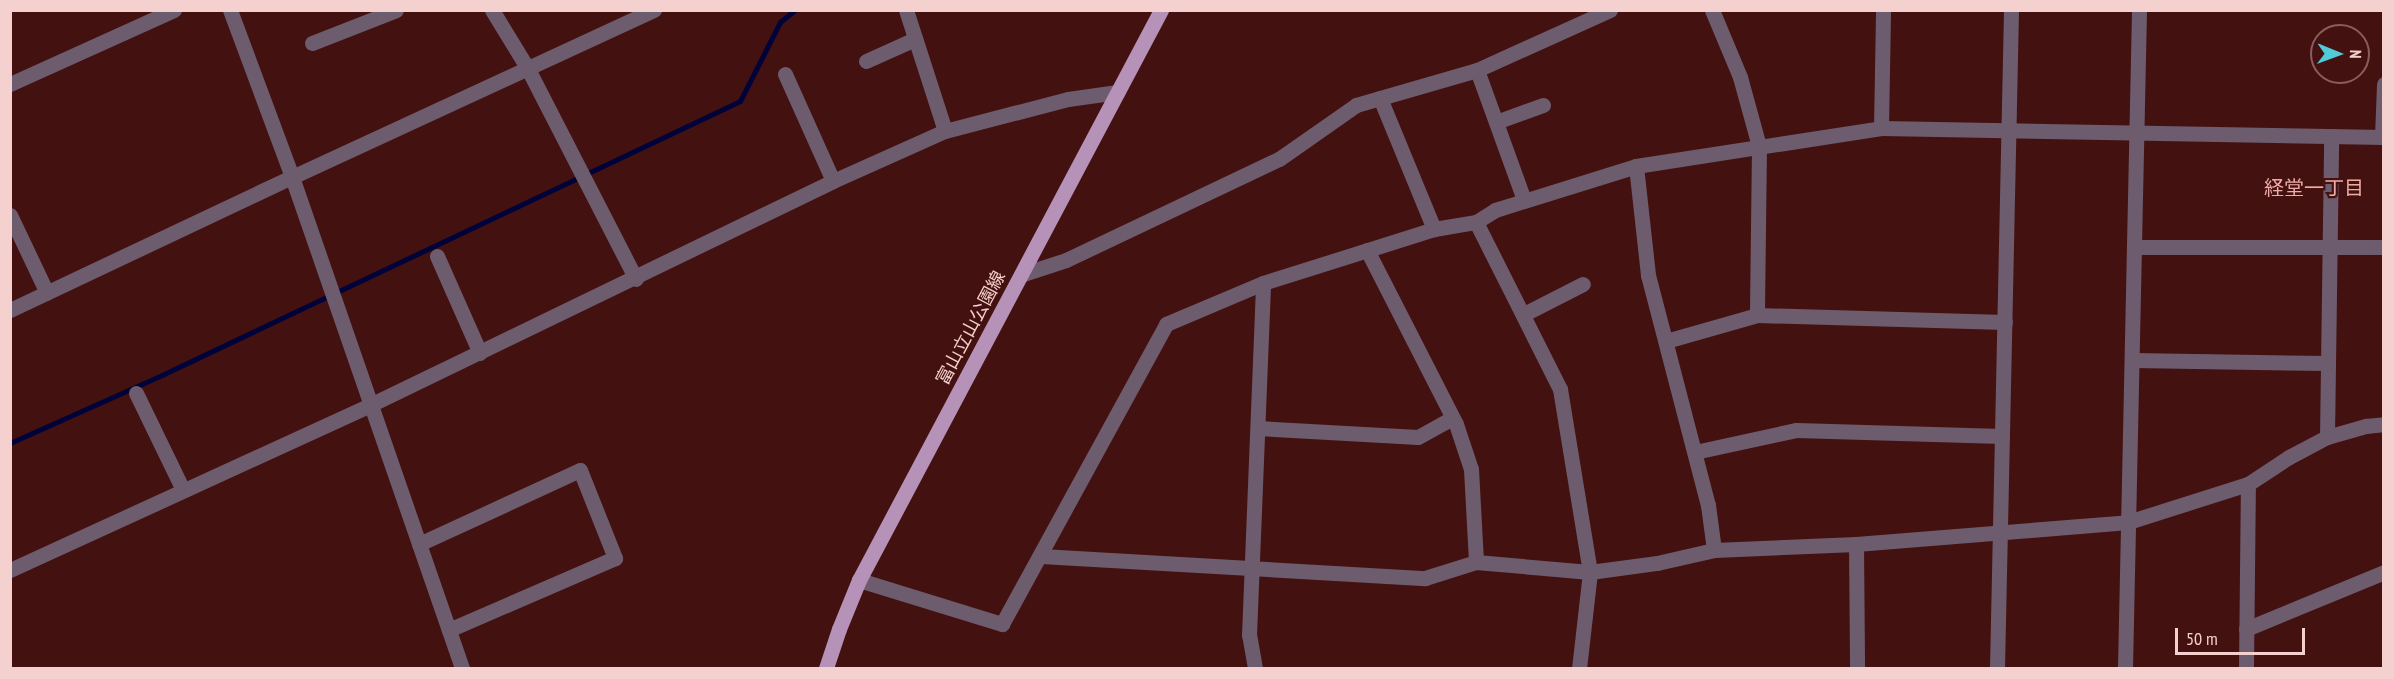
<!DOCTYPE html>
<html>
<head>
<meta charset="utf-8">
<style>
	body { margin:0 }
	#map { position:relative; width:2394px; height:679px; overflow:hidden; background:#411; font-family:"PT Sans Narrow","Noto Sans JP",sans-serif }
	div>[style] { position:absolute }
	.stream>* { height:5px; margin:-2.5px; padding:0 2.5px; transform-origin:2.5px; border-radius:2.5px; background:#00033a }
	.minor>* { height:15px; margin:-7.5px; padding:0 7.5px; transform-origin:7.5px; border-radius:7.5px; background:#6d5c6e }
	.tertiary>* { height:15px; margin:-7.5px; padding:0 7.5px; transform-origin:7.5px; border-radius:7.5px; background:#6d5c6e }
	.primary>* { height:15px; margin:-7.5px; padding:0 7.5px; transform-origin:7.5px; border-radius:7.5px; background:#b692b8 }
	span { translate:-50% -50%; white-space:nowrap; text-align:center; line-height:1.15; -webkit-text-stroke:4.5px #411; paint-order:stroke }
	.street-label { font-size:18px; color:#f4d1ce }
	.neighbourhood-label { font-size:20px; color:#eeaca6 }
	.frame { position:absolute; inset:0; border:12px solid #f4d1ce; pointer-events:none }
	.north { position:absolute; left:2310px; top:24px; width:60px; height:60px; box-sizing:border-box; background:#411; border:2px solid #8a5e5d; border-radius:50%; rotate:91deg; font-size:16px; font-weight:700; line-height:24px; text-align:center; color:#f4d1ce }
	.north::after { content:''; display:block; margin:auto; width:21px; height:27px; background:#52cbd8; clip-path:polygon(50% 0,100% 100%,50% 72%,0 100%) }
	.scale { position:absolute; left:2175px; top:628px; width:130px; height:27px; box-sizing:border-box; border:3px solid #f4d1ce; border-top:0; padding-left:8px; font-size:18px; line-height:21px; white-space:nowrap; color:#f4d1ce; -webkit-text-stroke:4px #411; paint-order:stroke }
</style>
</head>
<body>
<div id="map">
	<div class="stream">
		<i style="left:10px;top:443px;width:169px;rotate:-24.1deg"></i>
		<i style="left:164px;top:374px;width:637px;rotate:-25.36deg"></i>
		<i style="left:740px;top:101px;width:89px;rotate:-63.1deg"></i>
		<i style="left:780px;top:22px;width:19px;rotate:-39deg"></i>
	</div>
	<div class="minor">
		<i style="left:492px;top:10px;width:69px;rotate:58.6deg"></i>
		<i style="left:528px;top:69px;width:236px;rotate:62.8deg"></i>
		<i style="left:906px;top:10px;width:127px;rotate:72.1deg"></i>
		<i style="left:1712px;top:10px;width:73px;rotate:67.3deg"></i>
		<i style="left:1740px;top:77px;width:72px;rotate:74.6deg"></i>
		<i style="left:1759px;top:146px;width:169px;rotate:90.7deg"></i>
		<i style="left:312px;top:43px;width:90px;rotate:-21.4deg"></i>
		<i style="left:866px;top:61px;width:54px;rotate:-24.2deg"></i>
		<i style="left:1477px;top:70px;width:138px;rotate:70.1deg"></i>
		<i style="left:785px;top:74px;width:117px;rotate:65.8deg"></i>
		<i style="left:10px;top:84px;width:180px;rotate:-24.3deg"></i>
		<i style="left:1380px;top:98px;width:142px;rotate:67.6deg"></i>
		<i style="left:1496px;top:122px;width:50px;rotate:-19.9deg"></i>
		<i style="left:1881px;top:128px;width:118px;rotate:-89deg"></i>
		<i style="left:2382px;top:137px;width:53px;rotate:-87.8deg"></i>
		<i style="left:1636px;top:166px;width:110px;rotate:83.7deg"></i>
		<i style="left:1648px;top:275px;width:238px;rotate:75.4deg"></i>
		<i style="left:1708px;top:505px;width:45px;rotate:82.4deg"></i>
		<i style="left:10px;top:215px;width:86px;rotate:64.6deg"></i>
		<i style="left:1476px;top:222px;width:187px;rotate:63.3deg"></i>
		<i style="left:1560px;top:389px;width:185px;rotate:80.7deg"></i>
		<i style="left:1590px;top:572px;width:97px;rotate:96.5deg"></i>
		<i style="left:2134px;top:247px;width:250px"></i>
		<i style="left:1367px;top:250px;width:195px;rotate:62.9deg"></i>
		<i style="left:1456px;top:424px;width:47px;rotate:71.6deg"></i>
		<i style="left:1471px;top:469px;width:93px;rotate:86.9deg"></i>
		<i style="left:437px;top:256px;width:106px;rotate:66.1deg"></i>
		<i style="left:1023px;top:274px;width:45px;rotate:-18deg"></i>
		<i style="left:1066px;top:260px;width:236px;rotate:-25.4deg"></i>
		<i style="left:1279px;top:159px;width:94px;rotate:-35deg"></i>
		<i style="left:1356px;top:105px;width:126px;rotate:-16.1deg"></i>
		<i style="left:1477px;top:70px;width:146px;rotate:-24.3deg"></i>
		<i style="left:10px;top:310px;width:312px;rotate:-25.3deg"></i>
		<i style="left:292px;top:177px;width:399px;rotate:-24.8deg"></i>
		<i style="left:1524px;top:314px;width:66px;rotate:-27deg"></i>
		<i style="left:1666px;top:341px;width:95px;rotate:-15.9deg"></i>
		<i style="left:1757px;top:315px;width:248px;rotate:1.6deg"></i>
		<i style="left:2132px;top:360px;width:196px;rotate:0.9deg"></i>
		<i style="left:136px;top:393px;width:108px;rotate:64.1deg"></i>
		<i style="left:1258px;top:428px;width:160px;rotate:3.2deg"></i>
		<i style="left:1418px;top:437px;width:39px;rotate:-29deg"></i>
		<i style="left:2327px;top:437px;width:301px;rotate:-89.2deg"></i>
		<i style="left:1695px;top:452px;width:103px;rotate:-12.3deg"></i>
		<i style="left:1796px;top:430px;width:206px;rotate:1.7deg"></i>
		<i style="left:419px;top:544px;width:177px;rotate:-24.7deg"></i>
		<i style="left:580px;top:470px;width:95px;rotate:68.3deg"></i>
		<i style="left:615px;top:558px;width:181px;rotate:156.6deg"></i>
		<i style="left:1856px;top:544px;width:124px;rotate:89.5deg"></i>
		<i style="left:1041px;top:556px;width:385px;rotate:3.3deg"></i>
		<i style="left:1425px;top:578px;width:53px;rotate:-17.4deg"></i>
		<i style="left:1476px;top:562px;width:114px;rotate:5deg"></i>
		<i style="left:1590px;top:572px;width:68px;rotate:-7.7deg"></i>
		<i style="left:1657px;top:563px;width:58px;rotate:-12.8deg"></i>
		<i style="left:1714px;top:550px;width:142px;rotate:-2.4deg"></i>
		<i style="left:1856px;top:544px;width:273px;rotate:-4.6deg"></i>
		<i style="left:2128px;top:522px;width:126px;rotate:-17.6deg"></i>
		<i style="left:2248px;top:484px;width:49px;rotate:-33.4deg"></i>
		<i style="left:2289px;top:457px;width:43px;rotate:-27.8deg"></i>
		<i style="left:2327px;top:437px;width:41px;rotate:-15.8deg"></i>
		<i style="left:2366px;top:426px;width:18px;rotate:-6deg"></i>
		<i style="left:10px;top:570px;width:396px;rotate:-24.6deg"></i>
		<i style="left:370px;top:405px;width:514px;rotate:-25.82deg"></i>
		<i style="left:833px;top:181px;width:123px;rotate:-24.1deg"></i>
		<i style="left:945px;top:131px;width:127px;rotate:-14.6deg"></i>
		<i style="left:1068px;top:99px;width:50px;rotate:-8deg"></i>
		<i style="left:859px;top:580px;width:150px;rotate:17.1deg"></i>
		<i style="left:1002px;top:624px;width:342px;rotate:-61.3deg"></i>
		<i style="left:1166px;top:324px;width:105px;rotate:-22.9deg"></i>
		<i style="left:1263px;top:283px;width:179px;rotate:-17.5deg"></i>
		<i style="left:1434px;top:229px;width:43px;rotate:-9.5deg"></i>
		<i style="left:1476px;top:222px;width:22px;rotate:-32deg"></i>
		<i style="left:1495px;top:210px;width:148px;rotate:-17.3deg"></i>
		<i style="left:1636px;top:166px;width:248px;rotate:-8.8deg"></i>
		<i style="left:1881px;top:128px;width:503px;rotate:1.03deg"></i>
		<i style="left:2246px;top:629px;width:149px;rotate:-22.4deg"></i>
		<i style="left:1255px;top:668px;width:34px;rotate:-100deg"></i>
		<i style="left:1249px;top:635px;width:352px;rotate:-87.7deg"></i>
		<i style="left:1997px;top:668px;width:658px;rotate:-88.78deg"></i>
		<i style="left:2125px;top:668px;width:658px;rotate:-88.78deg"></i>
		<i style="left:2246px;top:668px;width:184px;rotate:-89.4deg"></i>
	</div>
	<div class="tertiary">
		<i style="left:230px;top:10px;width:178px;rotate:69.6deg"></i>
		<i style="left:292px;top:177px;width:520px;rotate:70.9deg"></i>
	</div>
	<div class="primary">
		<i style="left:826px;top:668px;width:41px;rotate:-71.6deg"></i>
		<i style="left:839px;top:629px;width:53px;rotate:-67.8deg"></i>
		<i style="left:859px;top:580px;width:645px;rotate:-62.08deg"></i>
	</div>
	<div class="street-label">
		<span style="left:971px;top:328px;rotate:-62deg">富山立山公園線</span>
	</div>
	<div class="neighbourhood-label">
		<span style="left:2314px;top:188px">経堂一丁目</span>
	</div>
	<div class="frame"></div>
	<div class="north">N</div>
	<div class="scale">50 m</div>
</div>
</body>
</html>
